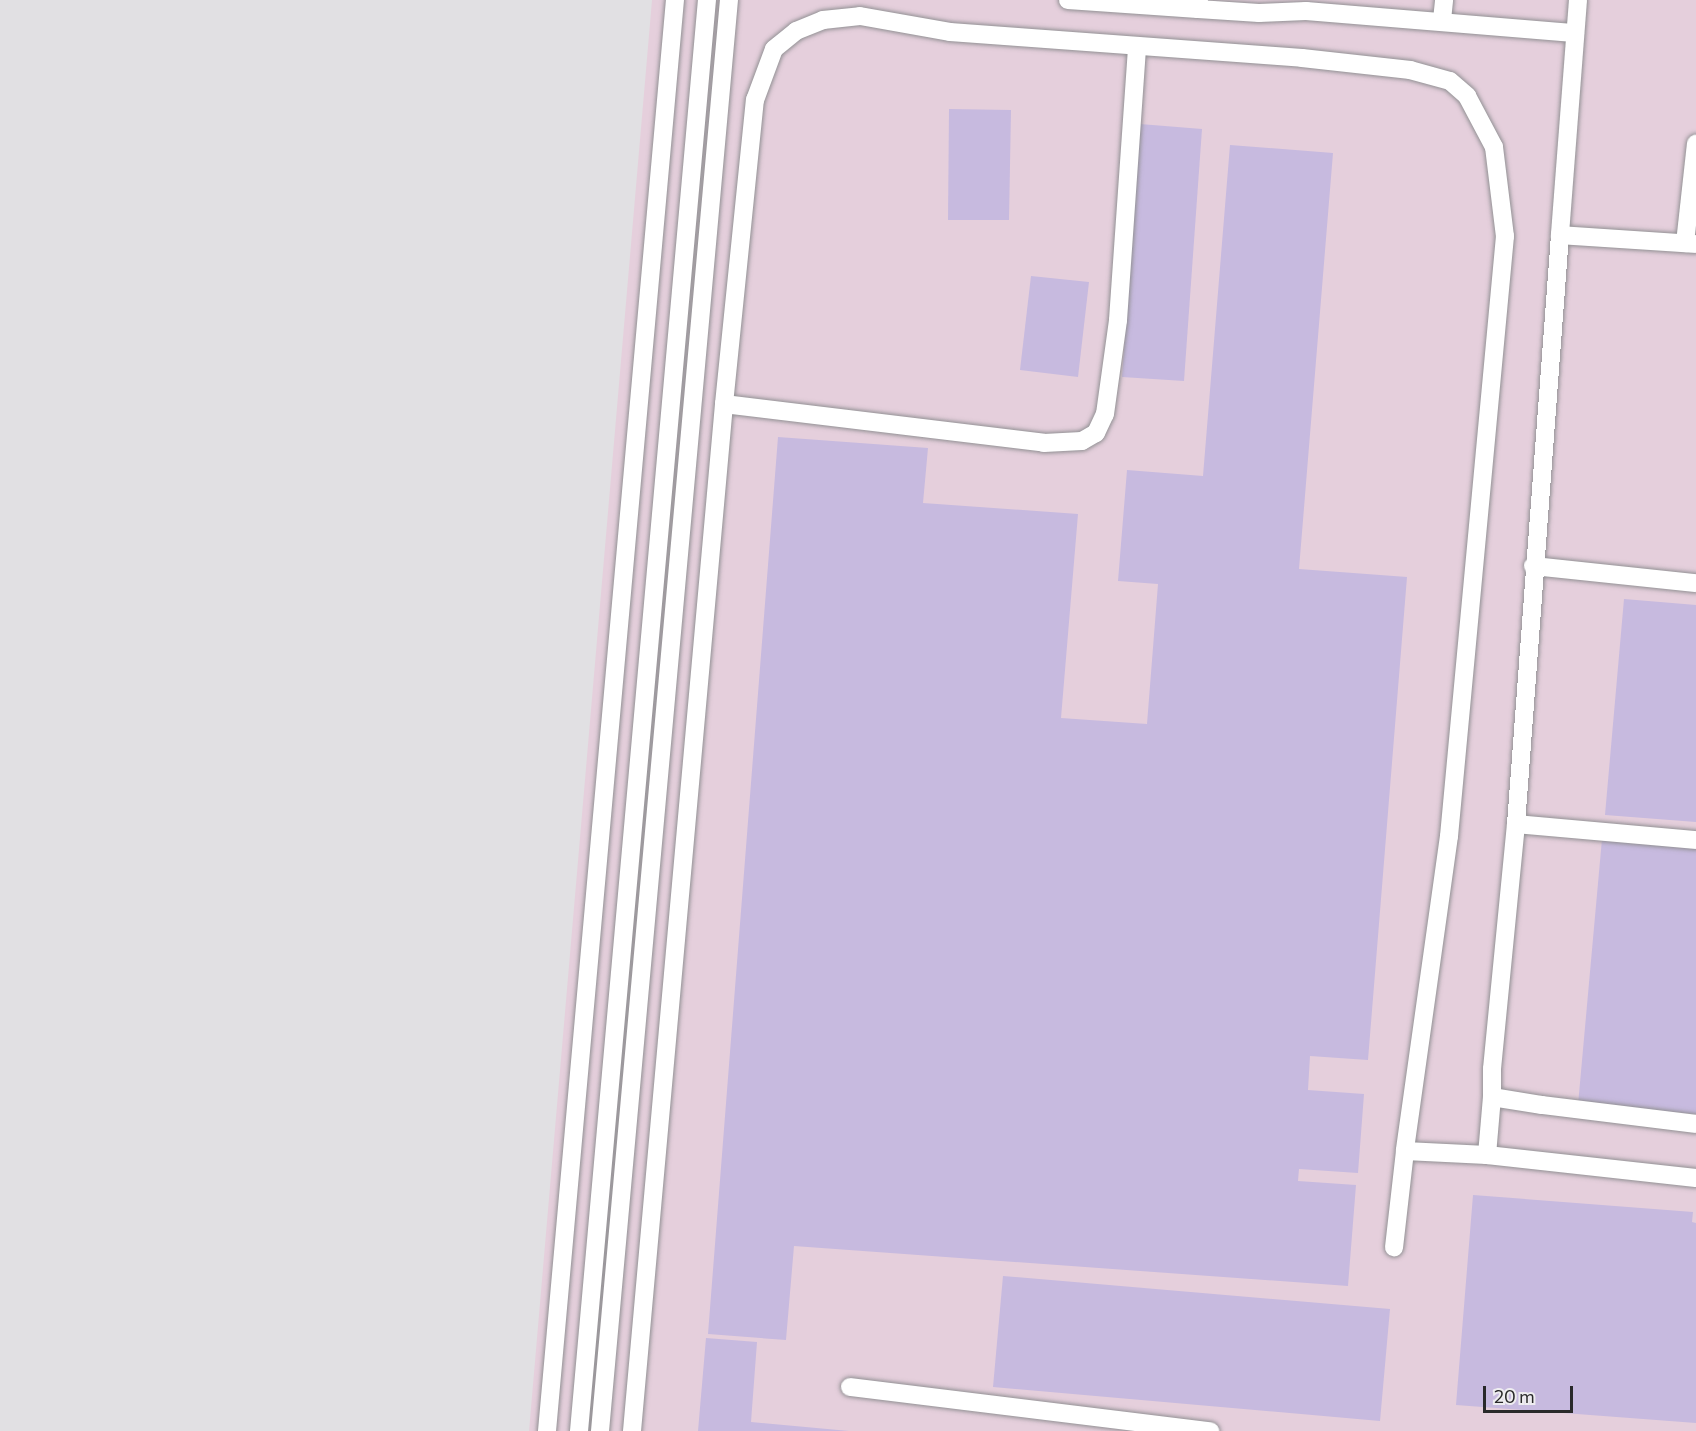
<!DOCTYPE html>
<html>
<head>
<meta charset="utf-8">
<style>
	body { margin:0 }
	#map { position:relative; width:1696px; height:1431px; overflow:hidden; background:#e1e0e3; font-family:Commissioner,sans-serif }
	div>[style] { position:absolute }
	.industrial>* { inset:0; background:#e5cfdc }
	.building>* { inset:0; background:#c7badf }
	.roads { filter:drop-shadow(0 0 2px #929194) drop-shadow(0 0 2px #929194) }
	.lane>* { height:18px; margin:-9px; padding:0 9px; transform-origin:9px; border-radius:9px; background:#fff }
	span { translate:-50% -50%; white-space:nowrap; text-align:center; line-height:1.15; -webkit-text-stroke:4.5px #eeedf0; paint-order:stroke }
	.scale { position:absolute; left:1483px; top:1386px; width:90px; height:27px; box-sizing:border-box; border:3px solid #29292a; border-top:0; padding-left:8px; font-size:18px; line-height:21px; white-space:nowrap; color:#29292a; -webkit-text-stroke:4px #eeedf0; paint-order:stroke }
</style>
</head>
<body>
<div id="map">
	<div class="industrial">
		<i style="clip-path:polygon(652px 0,1696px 0,1696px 1431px,529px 1431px)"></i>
	</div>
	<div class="building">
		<i style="clip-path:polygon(949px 109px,1011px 110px,1009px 220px,948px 220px)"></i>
		<i style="clip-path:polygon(1140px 124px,1202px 129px,1184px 381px,1122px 377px)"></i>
		<i style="clip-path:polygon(1230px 145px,1333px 153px,1299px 569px,1407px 577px,1368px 1060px,1310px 1056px,1308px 1090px,1364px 1094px,1358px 1173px,1299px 1169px,1298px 1181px,1356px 1185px,1348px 1286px,794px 1246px,786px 1340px,708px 1334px,778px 437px,928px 448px,923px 503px,1078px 514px,1061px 718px,1147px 724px,1158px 584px,1118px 581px,1127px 470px,1203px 476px)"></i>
		<i style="clip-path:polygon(1031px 276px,1089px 282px,1078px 377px,1020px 370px)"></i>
		<i style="clip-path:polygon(1624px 599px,1696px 605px,1696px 822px,1605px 815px)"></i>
		<i style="clip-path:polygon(1602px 839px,1696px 847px,1696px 1114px,1578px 1105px)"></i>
		<i style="clip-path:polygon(1473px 1195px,1693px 1212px,1692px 1222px,1696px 1223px,1696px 1423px,1456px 1405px)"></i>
		<i style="clip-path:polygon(1003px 1276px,1390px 1309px,1380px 1421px,993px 1387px)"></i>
		<i style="clip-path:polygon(706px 1338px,757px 1342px,751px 1422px,849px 1431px,698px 1431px)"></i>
	</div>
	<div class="roads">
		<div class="lane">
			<i style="left:1068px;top:0;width:130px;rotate:4deg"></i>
			<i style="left:1199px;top:0;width:9px;rotate:96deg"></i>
			<i style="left:1198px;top:9px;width:61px;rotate:3.8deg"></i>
			<i style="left:1259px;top:13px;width:47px;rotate:-2.4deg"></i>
			<i style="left:1306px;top:11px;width:270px;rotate:4.7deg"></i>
			<i style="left:1578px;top:0;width:236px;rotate:94.4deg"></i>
			<i style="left:1560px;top:235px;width:136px;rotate:3.8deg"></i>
			<i style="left:1442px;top:20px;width:20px;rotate:-84deg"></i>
			<i style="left:1560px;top:235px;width:591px;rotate:94.27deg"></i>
			<i style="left:1516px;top:824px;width:246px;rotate:95.6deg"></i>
			<i style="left:1492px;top:1069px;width:28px;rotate:90deg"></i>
			<i style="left:1492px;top:1097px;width:51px;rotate:9.1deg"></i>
			<i style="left:1542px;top:1105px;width:155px;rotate:7deg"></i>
			<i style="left:1685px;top:243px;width:100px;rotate:-83.7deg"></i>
			<i style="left:724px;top:404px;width:322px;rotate:6.9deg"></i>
			<i style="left:1044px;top:443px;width:38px;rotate:-3deg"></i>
			<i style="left:1082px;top:441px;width:16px;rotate:-30deg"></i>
			<i style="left:1096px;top:433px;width:21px;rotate:-65deg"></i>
			<i style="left:1105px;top:414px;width:95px;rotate:-82.1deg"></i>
			<i style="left:1118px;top:320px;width:274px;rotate:-86deg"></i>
			<i style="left:1533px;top:566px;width:164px;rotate:6deg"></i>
			<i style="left:1516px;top:824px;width:181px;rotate:5.1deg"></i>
			<i style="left:1405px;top:1151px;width:82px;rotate:2.8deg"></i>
			<i style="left:1487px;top:1155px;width:210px;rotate:6.3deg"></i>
			<i style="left:1487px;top:1155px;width:58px;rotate:-85.1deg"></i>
			<i style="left:850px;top:1387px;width:363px;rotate:7deg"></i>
			<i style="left:547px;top:1431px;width:1437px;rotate:-84.89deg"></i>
			<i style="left:579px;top:1431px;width:1437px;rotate:-84.89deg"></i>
			<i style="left:600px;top:1431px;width:1437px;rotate:-84.85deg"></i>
			<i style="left:632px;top:1431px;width:1031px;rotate:-84.88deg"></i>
			<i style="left:724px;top:404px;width:306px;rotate:-84.2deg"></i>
			<i style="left:755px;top:100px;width:54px;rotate:-69.6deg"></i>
			<i style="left:774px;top:49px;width:28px;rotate:-39deg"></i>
			<i style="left:796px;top:31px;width:29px;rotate:-22deg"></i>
			<i style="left:823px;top:20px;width:37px;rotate:-6deg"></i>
			<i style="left:860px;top:16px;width:91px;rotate:10.1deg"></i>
			<i style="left:950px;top:32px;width:353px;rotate:4.2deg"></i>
			<i style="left:1302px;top:58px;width:109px;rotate:6.3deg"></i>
			<i style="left:1410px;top:70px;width:41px;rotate:15.4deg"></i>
			<i style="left:1450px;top:81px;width:23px;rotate:41deg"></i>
			<i style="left:1467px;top:96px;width:58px;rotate:62.1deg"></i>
			<i style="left:1494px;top:147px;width:90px;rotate:83deg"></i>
			<i style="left:1505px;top:236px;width:603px;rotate:95.33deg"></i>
			<i style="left:1449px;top:836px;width:318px;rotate:98deg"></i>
			<i style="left:1405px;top:1151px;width:97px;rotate:96.5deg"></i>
		</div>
	</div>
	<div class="scale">20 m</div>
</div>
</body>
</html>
